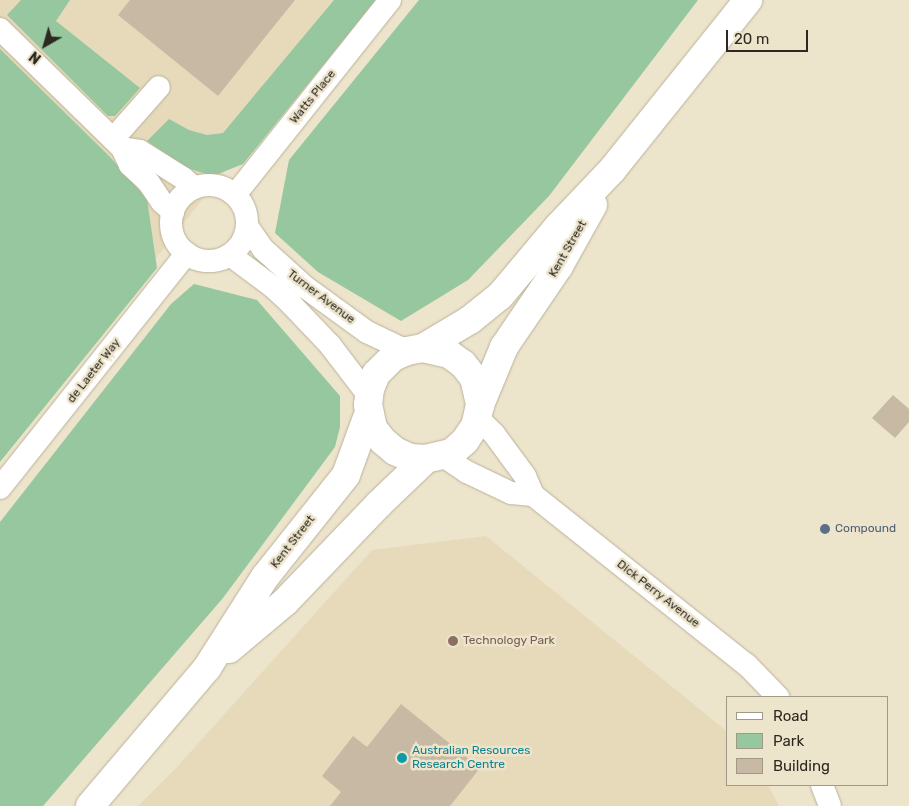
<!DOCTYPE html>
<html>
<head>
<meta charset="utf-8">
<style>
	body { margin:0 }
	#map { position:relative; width:909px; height:806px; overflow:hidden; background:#ede4cc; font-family:Rubik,sans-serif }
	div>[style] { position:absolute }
	.built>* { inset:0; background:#e6dabb }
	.green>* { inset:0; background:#96c79e }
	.building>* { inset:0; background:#c8b9a4 }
	.roads { filter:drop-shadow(0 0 1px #bab19a) drop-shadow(0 0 1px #bab19a) }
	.minor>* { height:22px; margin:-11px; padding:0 11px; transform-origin:11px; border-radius:11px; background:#fff }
	.minor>.ring { margin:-11px; padding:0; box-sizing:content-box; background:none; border:22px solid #fff; border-radius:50% }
	.primary>* { height:28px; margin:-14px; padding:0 14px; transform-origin:14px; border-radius:14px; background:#fff }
	.dots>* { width:14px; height:14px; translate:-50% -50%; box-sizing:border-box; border:2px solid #ede4cc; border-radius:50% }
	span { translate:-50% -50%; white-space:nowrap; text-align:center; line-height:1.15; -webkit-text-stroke:5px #ede4cc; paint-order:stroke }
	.street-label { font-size:12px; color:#2d2920 }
	.service-label { font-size:12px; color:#4e5e75 }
	.left { translate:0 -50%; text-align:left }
	.education-label { font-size:12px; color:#785e54 }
	.culture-label { font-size:12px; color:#0d838f }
	.legend { position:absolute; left:726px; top:696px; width:162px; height:90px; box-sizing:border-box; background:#ede4cc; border:1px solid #a09987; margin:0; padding:6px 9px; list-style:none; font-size:15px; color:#2d2920 }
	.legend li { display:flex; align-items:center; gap:10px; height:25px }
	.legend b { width:25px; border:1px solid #a09987 }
	.north { position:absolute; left:20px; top:20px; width:50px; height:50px; -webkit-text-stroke:4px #ede4cc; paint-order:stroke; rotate:218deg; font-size:14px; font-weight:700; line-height:20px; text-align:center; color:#2d2920 }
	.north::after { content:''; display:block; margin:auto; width:18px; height:22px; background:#2d2920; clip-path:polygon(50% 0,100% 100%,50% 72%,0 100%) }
	.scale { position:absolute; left:726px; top:30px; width:82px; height:22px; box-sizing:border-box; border:2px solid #2d2920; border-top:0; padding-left:6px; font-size:15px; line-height:18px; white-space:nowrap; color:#2d2920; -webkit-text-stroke:4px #ede4cc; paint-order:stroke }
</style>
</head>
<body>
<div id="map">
	<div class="built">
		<i style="clip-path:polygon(0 0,359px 0,169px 242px,0 450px)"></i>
		<i style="clip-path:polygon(486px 536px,728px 732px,728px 785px,768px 785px,779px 806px,138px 806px,176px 768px,372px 550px)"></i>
	</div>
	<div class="green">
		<i style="clip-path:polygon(21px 0,70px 0,56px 21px,140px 88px,115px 116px,108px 116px,7px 15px)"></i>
		<i style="clip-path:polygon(334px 0,376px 0,243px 164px,213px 176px,187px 168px,147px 141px,169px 119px,189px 130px,207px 135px,223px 133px)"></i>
		<i style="clip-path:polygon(419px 0,698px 0,549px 196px,468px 280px,401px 321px,318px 272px,275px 233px,289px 160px)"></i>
		<i style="clip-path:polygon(0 49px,109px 156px,147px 199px,157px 268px,0 462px)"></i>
		<i style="clip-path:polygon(194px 284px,257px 300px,340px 396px,340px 427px,335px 447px,223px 598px,43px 806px,0 806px,0 522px,171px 304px)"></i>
	</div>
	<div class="building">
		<i style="clip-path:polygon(130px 0,295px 0,218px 96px,118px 15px)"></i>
		<i style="clip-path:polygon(893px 395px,909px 409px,909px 422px,895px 438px,872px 418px)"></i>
		<i style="clip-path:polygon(401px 704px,480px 768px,450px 806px,330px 806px,341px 792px,322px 776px,353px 736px,367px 747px)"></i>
	</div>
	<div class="roads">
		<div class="minor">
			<i style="left:0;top:29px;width:170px;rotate:44.3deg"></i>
			<i style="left:122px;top:148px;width:19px;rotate:65deg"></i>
			<i style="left:130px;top:165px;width:26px;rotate:43deg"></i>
			<i style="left:149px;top:183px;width:23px;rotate:56deg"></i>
			<i style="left:162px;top:202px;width:15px;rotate:42deg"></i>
			<i style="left:113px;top:139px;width:69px;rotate:-48.5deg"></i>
			<i style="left:122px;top:148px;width:18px;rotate:9deg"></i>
			<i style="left:140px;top:151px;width:51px;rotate:32.1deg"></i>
			<i style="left:183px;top:178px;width:15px;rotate:42deg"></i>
			<i class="ring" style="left:171px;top:185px;width:54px;height:54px"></i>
			<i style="left:235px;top:195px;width:249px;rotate:-51.5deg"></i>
			<i style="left:247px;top:226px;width:28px;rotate:55deg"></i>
			<i style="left:263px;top:249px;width:57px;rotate:42.1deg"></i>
			<i style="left:305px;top:287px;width:77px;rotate:36deg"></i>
			<i style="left:367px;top:332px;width:44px;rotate:25.4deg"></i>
			<i style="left:230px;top:255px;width:54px;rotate:36.7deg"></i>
			<i style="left:273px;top:287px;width:25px;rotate:43deg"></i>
			<i style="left:291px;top:304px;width:57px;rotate:46.4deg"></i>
			<i style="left:330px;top:345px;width:64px;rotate:52.6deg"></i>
			<i style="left:478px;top:418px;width:23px;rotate:45deg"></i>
			<i style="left:494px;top:434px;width:52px;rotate:53.6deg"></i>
			<i style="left:525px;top:476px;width:21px;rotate:67deg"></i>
			<i style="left:533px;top:495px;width:273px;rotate:38.5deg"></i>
			<i style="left:747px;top:665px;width:45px;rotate:45.9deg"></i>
			<i style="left:443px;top:456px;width:29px;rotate:34deg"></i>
			<i style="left:467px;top:472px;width:49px;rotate:25.5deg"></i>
			<i style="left:511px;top:493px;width:22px;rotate:5deg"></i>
			<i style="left:0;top:488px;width:300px;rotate:-51.5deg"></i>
			<i style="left:822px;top:785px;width:22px;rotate:69deg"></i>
		</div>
		<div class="primary">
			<i style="left:423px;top:348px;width:27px;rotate:13deg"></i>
			<i style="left:449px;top:354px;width:17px;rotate:36deg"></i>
			<i style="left:463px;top:364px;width:18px;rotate:52deg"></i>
			<i style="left:474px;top:378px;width:28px;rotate:77deg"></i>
			<i style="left:480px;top:405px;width:22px;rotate:103deg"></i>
			<i style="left:475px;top:426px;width:18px;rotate:124deg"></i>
			<i style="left:465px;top:441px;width:18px;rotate:139deg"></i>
			<i style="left:451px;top:453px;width:26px;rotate:167deg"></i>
			<i style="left:426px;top:459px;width:16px;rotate:-176deg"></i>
			<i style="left:410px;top:458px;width:17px;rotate:-155deg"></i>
			<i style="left:395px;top:451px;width:16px;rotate:-140deg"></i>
			<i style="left:383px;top:441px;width:16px;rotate:-128deg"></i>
			<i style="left:373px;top:428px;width:24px;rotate:-102deg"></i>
			<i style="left:368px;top:405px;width:16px;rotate:-83deg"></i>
			<i style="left:370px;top:389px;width:16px;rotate:-68deg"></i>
			<i style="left:376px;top:374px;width:24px;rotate:-45deg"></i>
			<i style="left:393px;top:357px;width:15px;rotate:-23deg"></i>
			<i style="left:407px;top:351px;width:16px;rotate:-11deg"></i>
			<i style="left:423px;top:348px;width:55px;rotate:-30.8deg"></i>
			<i style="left:470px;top:320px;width:38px;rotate:-39deg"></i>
			<i style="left:500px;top:296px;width:90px;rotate:-50deg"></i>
			<i style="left:558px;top:227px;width:79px;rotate:-46.5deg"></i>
			<i style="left:612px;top:170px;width:218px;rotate:-51.3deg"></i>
			<i style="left:480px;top:405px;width:63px;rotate:-67.5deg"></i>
			<i style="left:504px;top:347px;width:98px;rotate:-55.8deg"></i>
			<i style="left:559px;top:266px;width:70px;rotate:-60.9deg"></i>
			<i style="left:229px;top:649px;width:73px;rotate:-40deg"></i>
			<i style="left:285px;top:602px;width:136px;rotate:-46.2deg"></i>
			<i style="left:379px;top:504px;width:65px;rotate:-43.8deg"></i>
			<i style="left:90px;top:806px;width:181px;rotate:-49.7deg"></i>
			<i style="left:207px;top:668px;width:108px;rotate:-57.5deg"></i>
			<i style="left:265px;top:577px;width:130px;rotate:-51.5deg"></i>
			<i style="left:346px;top:475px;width:67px;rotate:-69.9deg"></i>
		</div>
	</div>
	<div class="dots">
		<i style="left:825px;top:529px;background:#5c6f8a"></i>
		<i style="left:453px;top:641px;background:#8d6e63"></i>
		<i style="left:402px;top:758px;background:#0f9aa8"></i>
	</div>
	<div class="street-label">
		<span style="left:313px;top:97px;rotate:-51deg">Watts Place</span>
		<span style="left:568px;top:249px;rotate:-60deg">Kent Street</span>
		<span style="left:321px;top:297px;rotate:37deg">Turner Avenue</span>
		<span style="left:94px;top:371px;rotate:-52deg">de Laeter Way</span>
		<span style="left:293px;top:542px;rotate:-52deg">Kent Street</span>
		<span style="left:658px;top:594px;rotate:38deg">Dick Perry Avenue</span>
	</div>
	<div class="service-label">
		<span class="left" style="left:835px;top:529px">Compound</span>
	</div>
	<div class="education-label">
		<span class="left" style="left:463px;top:641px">Technology Park</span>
	</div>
	<div class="culture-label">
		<span class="left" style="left:412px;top:758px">Australian Resources<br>Research Centre</span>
	</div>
	<ul class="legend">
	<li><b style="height:6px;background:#fff"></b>Road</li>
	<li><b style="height:14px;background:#96c79e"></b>Park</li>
	<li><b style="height:14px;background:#c8b9a4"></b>Building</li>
	</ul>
	<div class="north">N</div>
	<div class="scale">20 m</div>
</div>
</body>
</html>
